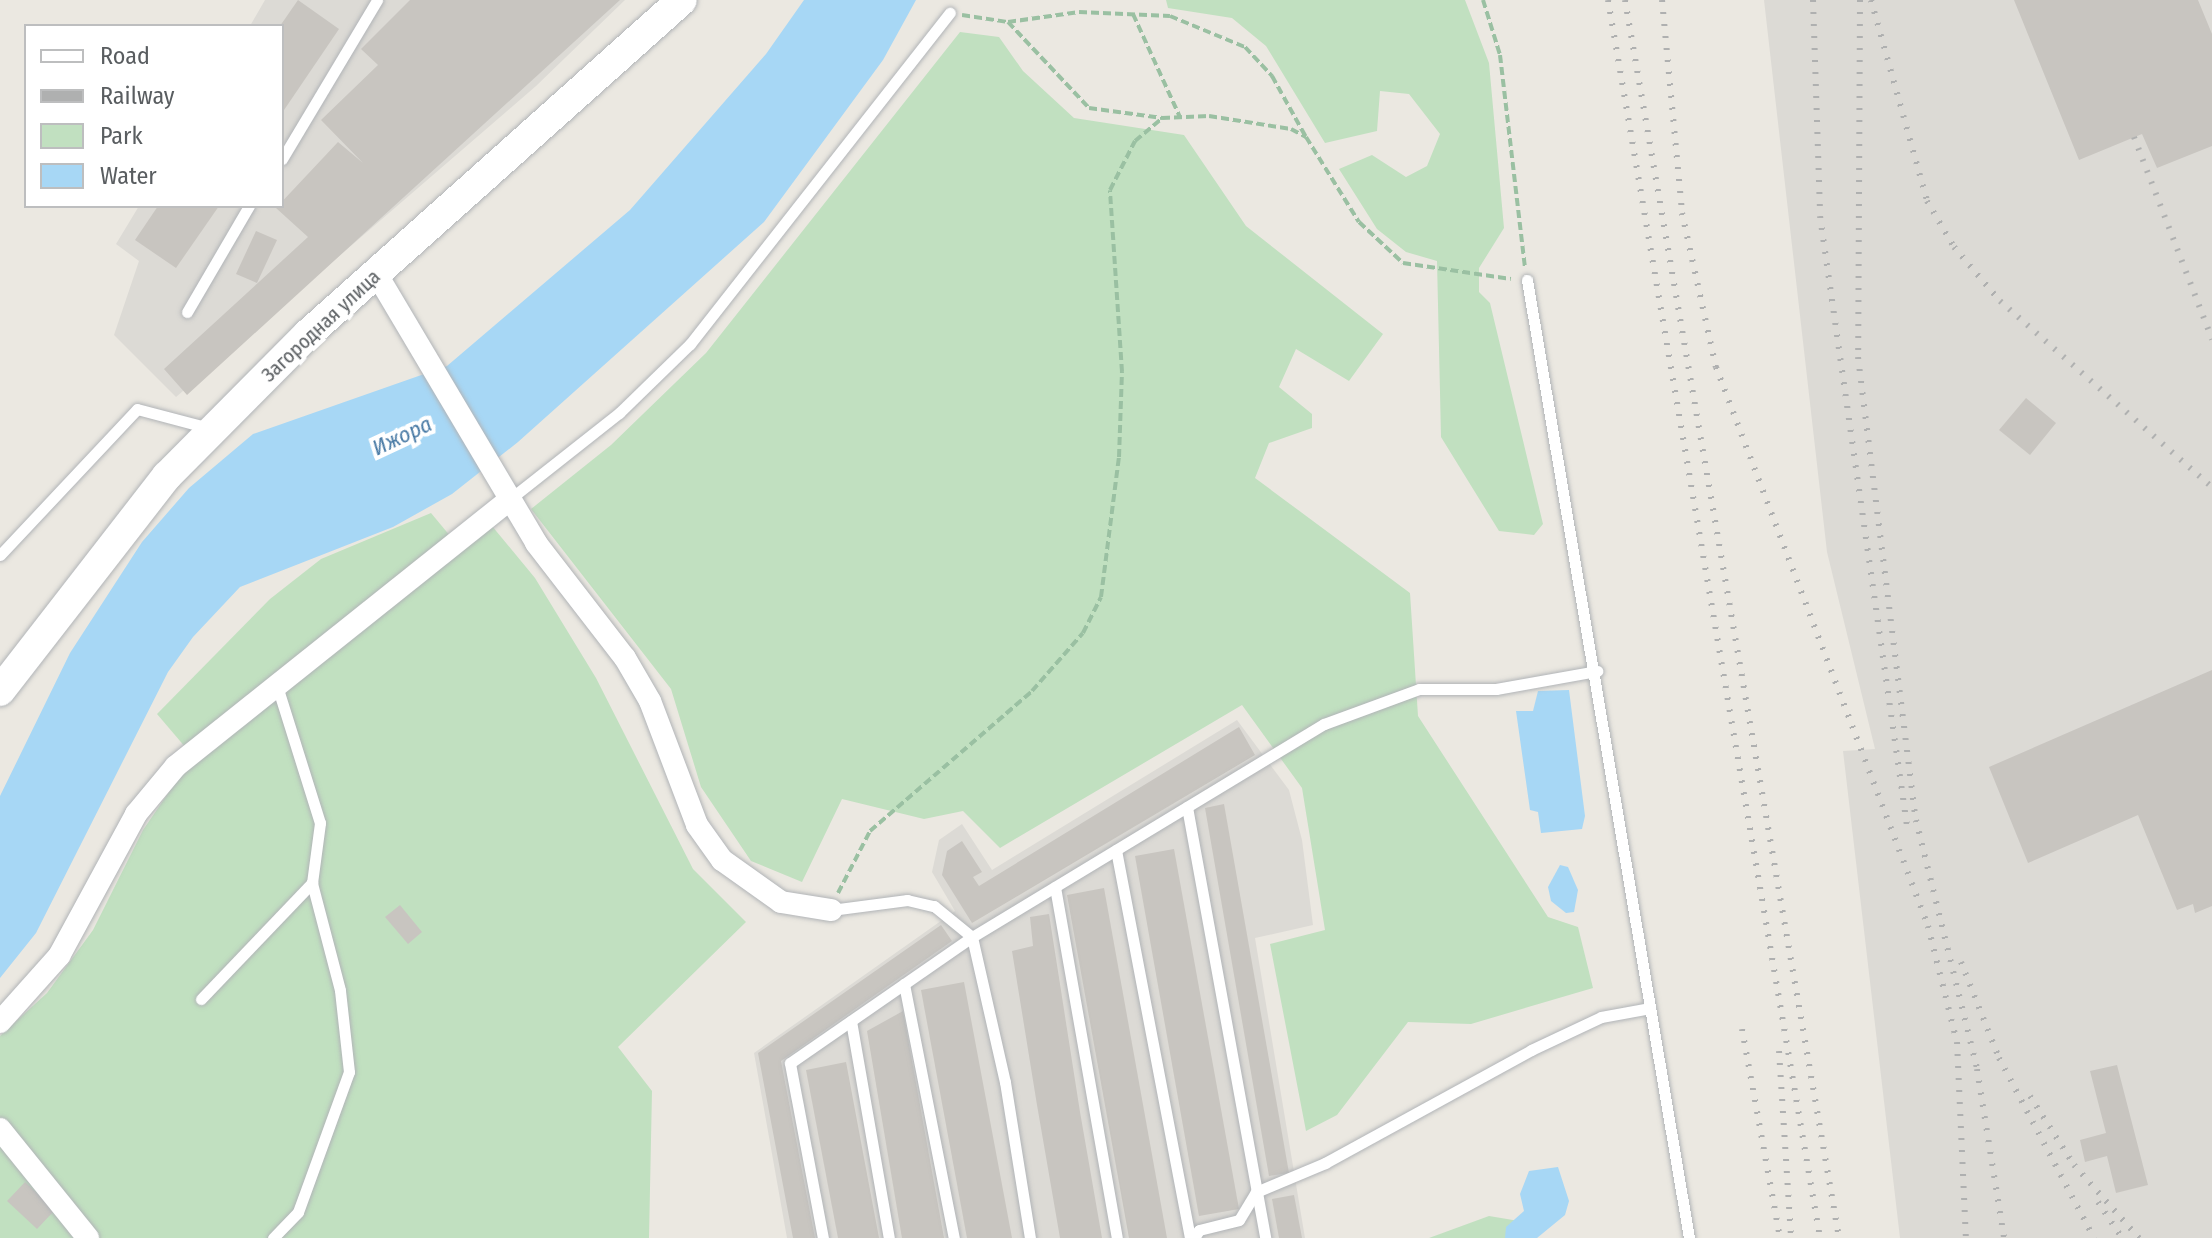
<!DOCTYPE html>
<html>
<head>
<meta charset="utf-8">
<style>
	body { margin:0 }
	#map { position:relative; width:2212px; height:1238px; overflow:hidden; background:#ebe8e1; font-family:"Fira Sans Condensed",sans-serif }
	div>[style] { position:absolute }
	.industrial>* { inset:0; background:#dcdad5 }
	.green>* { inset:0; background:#c1e0c0 }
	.water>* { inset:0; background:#a7d7f5 }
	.building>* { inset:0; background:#c8c5c0 }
	.path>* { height:4px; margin-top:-2px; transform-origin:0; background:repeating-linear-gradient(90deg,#9ac0a2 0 8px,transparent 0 12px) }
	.roads { filter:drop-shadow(0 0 2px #b1b4b7) drop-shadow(0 0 2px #b1b4b7) }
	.service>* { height:11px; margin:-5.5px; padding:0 5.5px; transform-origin:5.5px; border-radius:5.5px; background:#fff }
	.minor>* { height:22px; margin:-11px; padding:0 11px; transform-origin:11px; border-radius:11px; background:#fff }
	.secondary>* { height:30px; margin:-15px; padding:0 15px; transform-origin:15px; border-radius:15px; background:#fff }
	.rail>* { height:6px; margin-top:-3px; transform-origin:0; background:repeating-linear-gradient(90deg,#afb0b0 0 2px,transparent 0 12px) }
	span { translate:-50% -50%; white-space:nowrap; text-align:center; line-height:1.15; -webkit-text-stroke:8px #fff; paint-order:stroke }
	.street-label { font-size:20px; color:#595d60 }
	.water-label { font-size:22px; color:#4779a4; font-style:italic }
	.legend { position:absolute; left:24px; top:24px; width:260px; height:184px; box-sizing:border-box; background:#fff; border:2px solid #bdbebf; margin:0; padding:10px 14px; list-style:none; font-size:24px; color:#595d60 }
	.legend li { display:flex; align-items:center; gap:16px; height:40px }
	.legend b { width:40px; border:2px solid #bdbebf }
</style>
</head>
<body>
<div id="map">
	<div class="industrial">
		<i style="clip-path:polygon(265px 0,625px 0,536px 86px,176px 397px,114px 335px,139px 261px,116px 244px,139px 206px,282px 206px,282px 26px,250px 26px)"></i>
		<i style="clip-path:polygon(1764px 0,2212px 0,2212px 1238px,1900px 1238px,1843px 751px,1875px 749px,1827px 552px)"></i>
		<i style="clip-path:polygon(1237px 720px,1289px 790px,1302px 840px,1313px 925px,1255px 938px,1305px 1238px,787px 1238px,754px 1053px,955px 911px,932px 872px,939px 840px,962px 824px,992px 870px)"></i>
	</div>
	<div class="green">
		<i style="clip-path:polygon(1166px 0,1465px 0,1489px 63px,1504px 228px,1479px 268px,1479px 292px,1490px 303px,1543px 524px,1534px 535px,1499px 531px,1441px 437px,1437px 261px,1406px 252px,1377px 229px,1339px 169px,1372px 155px,1406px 177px,1427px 166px,1440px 134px,1409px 94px,1380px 91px,1377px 131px,1325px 143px,1266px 46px,1232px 18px,1168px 8px)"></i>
		<i style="clip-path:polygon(960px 32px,999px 37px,1023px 71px,1074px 118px,1184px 135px,1246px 226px,1383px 334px,1349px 381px,1296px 349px,1279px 387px,1312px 414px,1312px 428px,1269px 443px,1255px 478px,1410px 593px,1418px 716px,1548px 917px,1578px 927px,1593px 988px,1471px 1024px,1408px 1022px,1337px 1115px,1306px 1131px,1270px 944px,1325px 930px,1302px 788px,1242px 705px,1000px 848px,963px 811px,924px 819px,842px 799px,802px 882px,751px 861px,701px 787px,671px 689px,531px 509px,611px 445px,706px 353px)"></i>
		<i style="clip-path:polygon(431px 513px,451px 537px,186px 748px,157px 714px,270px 599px,321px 559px)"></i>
		<i style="clip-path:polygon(492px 526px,535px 578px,596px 678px,693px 869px,746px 922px,618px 1047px,652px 1091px,649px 1238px,0 1238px,0 1036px,47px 993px,93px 930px,143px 830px,182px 773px)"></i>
		<i style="clip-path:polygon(1489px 1216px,1525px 1222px,1532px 1238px,1429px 1238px)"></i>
	</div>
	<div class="water">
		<i style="clip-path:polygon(804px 0,916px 0,883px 60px,764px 222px,518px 442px,452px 494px,393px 527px,240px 587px,193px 637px,168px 672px,36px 933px,0 978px,0 796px,70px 653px,142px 542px,189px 488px,253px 434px,447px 366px,630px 210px,766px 54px)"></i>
		<i style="clip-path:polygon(1569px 690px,1585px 816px,1582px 829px,1541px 833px,1538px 812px,1530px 810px,1516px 711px,1533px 711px,1538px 691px)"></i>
		<i style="clip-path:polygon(1560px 865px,1568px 867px,1578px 890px,1574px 912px,1566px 913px,1551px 901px,1548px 887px)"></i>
		<i style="clip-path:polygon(1558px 1167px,1569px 1201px,1565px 1215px,1537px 1238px,1505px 1238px,1506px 1227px,1524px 1211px,1520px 1194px,1529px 1171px)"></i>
	</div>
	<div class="building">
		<i style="clip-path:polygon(298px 0,339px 29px,282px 113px,280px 26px)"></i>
		<i style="clip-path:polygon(410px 0,620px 0,187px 395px,164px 369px,308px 237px,276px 208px,338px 142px,363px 163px,321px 120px,378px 65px,361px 49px)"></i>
		<i style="clip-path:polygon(2014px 0,2198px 0,2212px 34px,2212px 146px,2157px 168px,2142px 134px,2079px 160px)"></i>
		<i style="clip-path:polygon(158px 206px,219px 206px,176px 268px,135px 240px)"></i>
		<i style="clip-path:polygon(256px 231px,277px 240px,257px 283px,236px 274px)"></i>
		<i style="clip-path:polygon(2026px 398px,2056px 423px,2030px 455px,1999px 430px)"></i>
		<i style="clip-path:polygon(2212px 670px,2212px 906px,2195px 913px,2193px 904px,2177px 910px,2138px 815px,2028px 863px,1989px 767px)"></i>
		<i style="clip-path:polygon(1239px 727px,1255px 755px,972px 923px,942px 875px,947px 851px,962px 841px,982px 872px,973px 877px,979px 886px)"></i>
		<i style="clip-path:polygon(1224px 804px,1289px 1173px,1269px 1176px,1205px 808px)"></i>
		<i style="clip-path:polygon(1174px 849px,1239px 1209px,1199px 1216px,1135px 856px)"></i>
		<i style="clip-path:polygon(1104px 888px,1167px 1238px,1129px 1238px,1067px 895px)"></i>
		<i style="clip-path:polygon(400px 905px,422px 932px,408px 944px,385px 917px)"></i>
		<i style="clip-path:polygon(1049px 914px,1080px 1112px,1102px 1238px,1060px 1238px,1037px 1105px,1012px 951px,1033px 946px,1030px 917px)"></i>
		<i style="clip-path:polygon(941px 925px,952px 941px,781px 1061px,815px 1238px,793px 1238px,758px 1053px)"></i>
		<i style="clip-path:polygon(964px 982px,1012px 1238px,967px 1238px,921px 990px)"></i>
		<i style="clip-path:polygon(903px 1011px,944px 1238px,902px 1238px,867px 1031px)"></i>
		<i style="clip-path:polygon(846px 1062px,879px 1238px,838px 1238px,806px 1070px)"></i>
		<i style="clip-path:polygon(2117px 1065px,2148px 1185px,2116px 1193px,2107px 1156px,2085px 1162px,2080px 1140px,2106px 1133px,2090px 1071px)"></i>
		<i style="clip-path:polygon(25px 1182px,55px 1210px,37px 1229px,7px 1201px)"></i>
		<i style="clip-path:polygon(1294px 1195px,1302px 1238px,1279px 1238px,1272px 1199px)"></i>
	</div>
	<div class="path">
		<i style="left:1483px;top:0;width:58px;rotate:72.8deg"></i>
		<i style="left:1500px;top:55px;width:214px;rotate:83.3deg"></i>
		<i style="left:1133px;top:14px;width:113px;rotate:65.5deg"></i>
		<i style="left:962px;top:15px;width:47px;rotate:8.7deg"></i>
		<i style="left:1008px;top:22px;width:118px;rotate:46.7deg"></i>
		<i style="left:1089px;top:108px;width:74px;rotate:7.8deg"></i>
		<i style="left:1008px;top:22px;width:72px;rotate:-8deg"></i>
		<i style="left:1079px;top:12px;width:91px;rotate:2.5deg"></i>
		<i style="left:1170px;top:16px;width:81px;rotate:22.5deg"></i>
		<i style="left:1245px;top:47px;width:40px;rotate:47deg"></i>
		<i style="left:1272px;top:76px;width:70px;rotate:60.9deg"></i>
		<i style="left:838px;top:893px;width:70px;rotate:-62.7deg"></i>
		<i style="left:870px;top:831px;width:214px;rotate:-40.8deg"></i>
		<i style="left:1032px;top:691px;width:77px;rotate:-48.7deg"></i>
		<i style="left:1083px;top:633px;width:40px;rotate:-63.4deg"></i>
		<i style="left:1101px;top:597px;width:141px;rotate:-82.7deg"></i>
		<i style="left:1119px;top:457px;width:85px;rotate:-88deg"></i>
		<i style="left:1122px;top:372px;width:182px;rotate:-93.8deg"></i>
		<i style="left:1110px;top:190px;width:55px;rotate:-63deg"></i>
		<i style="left:1135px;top:141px;width:35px;rotate:-40deg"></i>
		<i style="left:1162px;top:118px;width:47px;rotate:-2.4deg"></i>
		<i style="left:1209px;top:116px;width:83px;rotate:9deg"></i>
		<i style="left:1291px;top:129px;width:17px;rotate:28deg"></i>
		<i style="left:1306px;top:137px;width:100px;rotate:58.1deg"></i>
		<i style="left:1359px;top:222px;width:60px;rotate:43deg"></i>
		<i style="left:1403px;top:263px;width:109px;rotate:8.4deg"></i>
	</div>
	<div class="roads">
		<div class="service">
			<i style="left:282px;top:159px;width:185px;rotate:-59.1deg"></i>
			<i style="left:1527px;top:280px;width:972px;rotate:80.4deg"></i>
			<i style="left:187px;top:312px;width:123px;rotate:-59.7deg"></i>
			<i style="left:510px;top:499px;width:139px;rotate:-38.3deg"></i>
			<i style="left:619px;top:413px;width:99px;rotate:-44.2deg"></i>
			<i style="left:690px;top:344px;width:421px;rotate:-51.9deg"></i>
			<i style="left:0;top:555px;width:200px;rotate:-46.8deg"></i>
			<i style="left:137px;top:409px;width:74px;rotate:14.8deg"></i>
			<i style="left:1187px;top:807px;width:438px;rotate:79.7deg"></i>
			<i style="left:1116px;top:850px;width:395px;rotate:79.2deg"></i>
			<i style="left:1055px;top:887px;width:356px;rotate:80deg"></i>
			<i style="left:831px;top:910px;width:77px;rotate:-7.5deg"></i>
			<i style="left:907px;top:900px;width:28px;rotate:13deg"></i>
			<i style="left:934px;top:906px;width:49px;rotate:39.2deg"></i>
			<i style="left:972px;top:937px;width:149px;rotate:77.2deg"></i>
			<i style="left:1005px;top:1082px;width:158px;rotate:80.9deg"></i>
			<i style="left:904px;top:984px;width:259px;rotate:78.9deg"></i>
			<i style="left:201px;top:999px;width:161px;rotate:-46.3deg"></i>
			<i style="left:851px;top:1021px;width:220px;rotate:80.1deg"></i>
			<i style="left:273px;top:1238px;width:36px;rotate:-46deg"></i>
			<i style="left:298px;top:1212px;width:149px;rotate:-70deg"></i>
			<i style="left:349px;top:1072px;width:82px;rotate:-96.3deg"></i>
			<i style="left:340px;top:990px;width:111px;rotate:-104.7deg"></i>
			<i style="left:312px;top:883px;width:61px;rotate:-82.4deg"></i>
			<i style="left:320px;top:823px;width:144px;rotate:-107.4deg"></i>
			<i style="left:823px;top:1238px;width:178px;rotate:-100.7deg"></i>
			<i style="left:790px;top:1063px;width:221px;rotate:-34.7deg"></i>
			<i style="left:972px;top:937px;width:411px;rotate:-31.2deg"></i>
			<i style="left:1324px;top:724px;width:101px;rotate:-20.2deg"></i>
			<i style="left:1419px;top:689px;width:77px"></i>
			<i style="left:1496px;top:689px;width:103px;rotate:-10.1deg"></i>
			<i style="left:1194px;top:1238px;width:9px;rotate:-58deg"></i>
			<i style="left:1199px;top:1230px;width:41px;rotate:-14deg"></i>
			<i style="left:1239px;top:1220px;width:33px;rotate:-59deg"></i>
			<i style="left:1256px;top:1192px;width:75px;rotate:-22.8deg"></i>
			<i style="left:1325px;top:1163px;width:235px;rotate:-28.7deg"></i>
			<i style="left:1531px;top:1050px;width:77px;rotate:-25.2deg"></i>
			<i style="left:1601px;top:1017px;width:50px;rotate:-10.4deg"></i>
		</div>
		<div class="minor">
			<i style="left:376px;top:273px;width:314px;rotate:59.3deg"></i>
			<i style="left:536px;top:543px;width:145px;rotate:52.3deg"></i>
			<i style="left:625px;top:658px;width:50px;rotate:59.8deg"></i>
			<i style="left:650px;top:701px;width:133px;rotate:69.2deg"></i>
			<i style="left:697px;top:825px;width:43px;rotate:54.5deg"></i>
			<i style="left:722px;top:860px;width:72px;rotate:35.4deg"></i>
			<i style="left:781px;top:902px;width:51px;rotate:9.1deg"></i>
			<i style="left:0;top:1022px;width:89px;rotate:-48.2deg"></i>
			<i style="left:59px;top:956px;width:162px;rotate:-61.5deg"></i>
			<i style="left:136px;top:814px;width:62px;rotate:-50.2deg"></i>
			<i style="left:176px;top:766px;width:428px;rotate:-38.6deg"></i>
			<i style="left:0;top:1129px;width:140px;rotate:51.1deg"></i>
		</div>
		<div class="secondary">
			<i style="left:0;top:691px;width:272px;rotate:-52.2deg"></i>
			<i style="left:167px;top:476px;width:200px;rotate:-45.2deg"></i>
			<i style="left:308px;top:334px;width:501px;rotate:-41.77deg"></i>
		</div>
	</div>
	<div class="rail">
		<i style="left:1608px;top:0;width:1256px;rotate:80.28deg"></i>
		<i style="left:1625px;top:0;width:1256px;rotate:80.19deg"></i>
		<i style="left:1662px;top:0;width:214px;rotate:84.6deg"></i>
		<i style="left:1682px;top:213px;width:158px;rotate:77.6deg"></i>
		<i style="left:1716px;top:367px;width:598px;rotate:69.23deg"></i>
		<i style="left:1928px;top:926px;width:120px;rotate:76deg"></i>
		<i style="left:1957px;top:1042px;width:196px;rotate:87.4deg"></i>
		<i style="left:1813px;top:0;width:216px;rotate:88.1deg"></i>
		<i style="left:1820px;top:216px;width:616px;rotate:81.88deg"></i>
		<i style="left:1860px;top:0;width:357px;rotate:90.3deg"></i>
		<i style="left:1858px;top:357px;width:467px;rotate:82.9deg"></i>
		<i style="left:1916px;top:820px;width:256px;rotate:76.2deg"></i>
		<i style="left:1977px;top:1069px;width:171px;rotate:80.9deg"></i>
		<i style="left:1871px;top:0;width:209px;rotate:74.4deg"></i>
		<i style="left:1927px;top:201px;width:53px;rotate:59.6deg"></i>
		<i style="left:1954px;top:247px;width:71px;rotate:49.6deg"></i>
		<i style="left:2000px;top:301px;width:282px;rotate:41.3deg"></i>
		<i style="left:2134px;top:137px;width:217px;rotate:68.9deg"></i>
		<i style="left:1961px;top:962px;width:103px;rotate:68.4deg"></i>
		<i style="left:1999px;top:1058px;width:204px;rotate:62.2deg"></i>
		<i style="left:1742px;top:1029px;width:212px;rotate:79.7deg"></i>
		<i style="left:1779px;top:1051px;width:187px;rotate:86.3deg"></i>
		<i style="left:2030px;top:1096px;width:82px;rotate:57.5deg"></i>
		<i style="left:2074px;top:1165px;width:98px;rotate:48.3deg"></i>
		<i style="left:2098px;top:1202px;width:43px;rotate:56.3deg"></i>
	</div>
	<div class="street-label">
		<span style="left:321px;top:326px;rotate:-43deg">Загородная улица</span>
	</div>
	<div class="water-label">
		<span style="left:402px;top:436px;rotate:-25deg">Ижора</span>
	</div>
	<ul class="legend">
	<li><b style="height:10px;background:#fff"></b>Road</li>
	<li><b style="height:10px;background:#afb0b0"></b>Railway</li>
	<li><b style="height:22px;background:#c1e0c0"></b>Park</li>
	<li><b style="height:22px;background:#a7d7f5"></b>Water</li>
	</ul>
</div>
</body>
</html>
